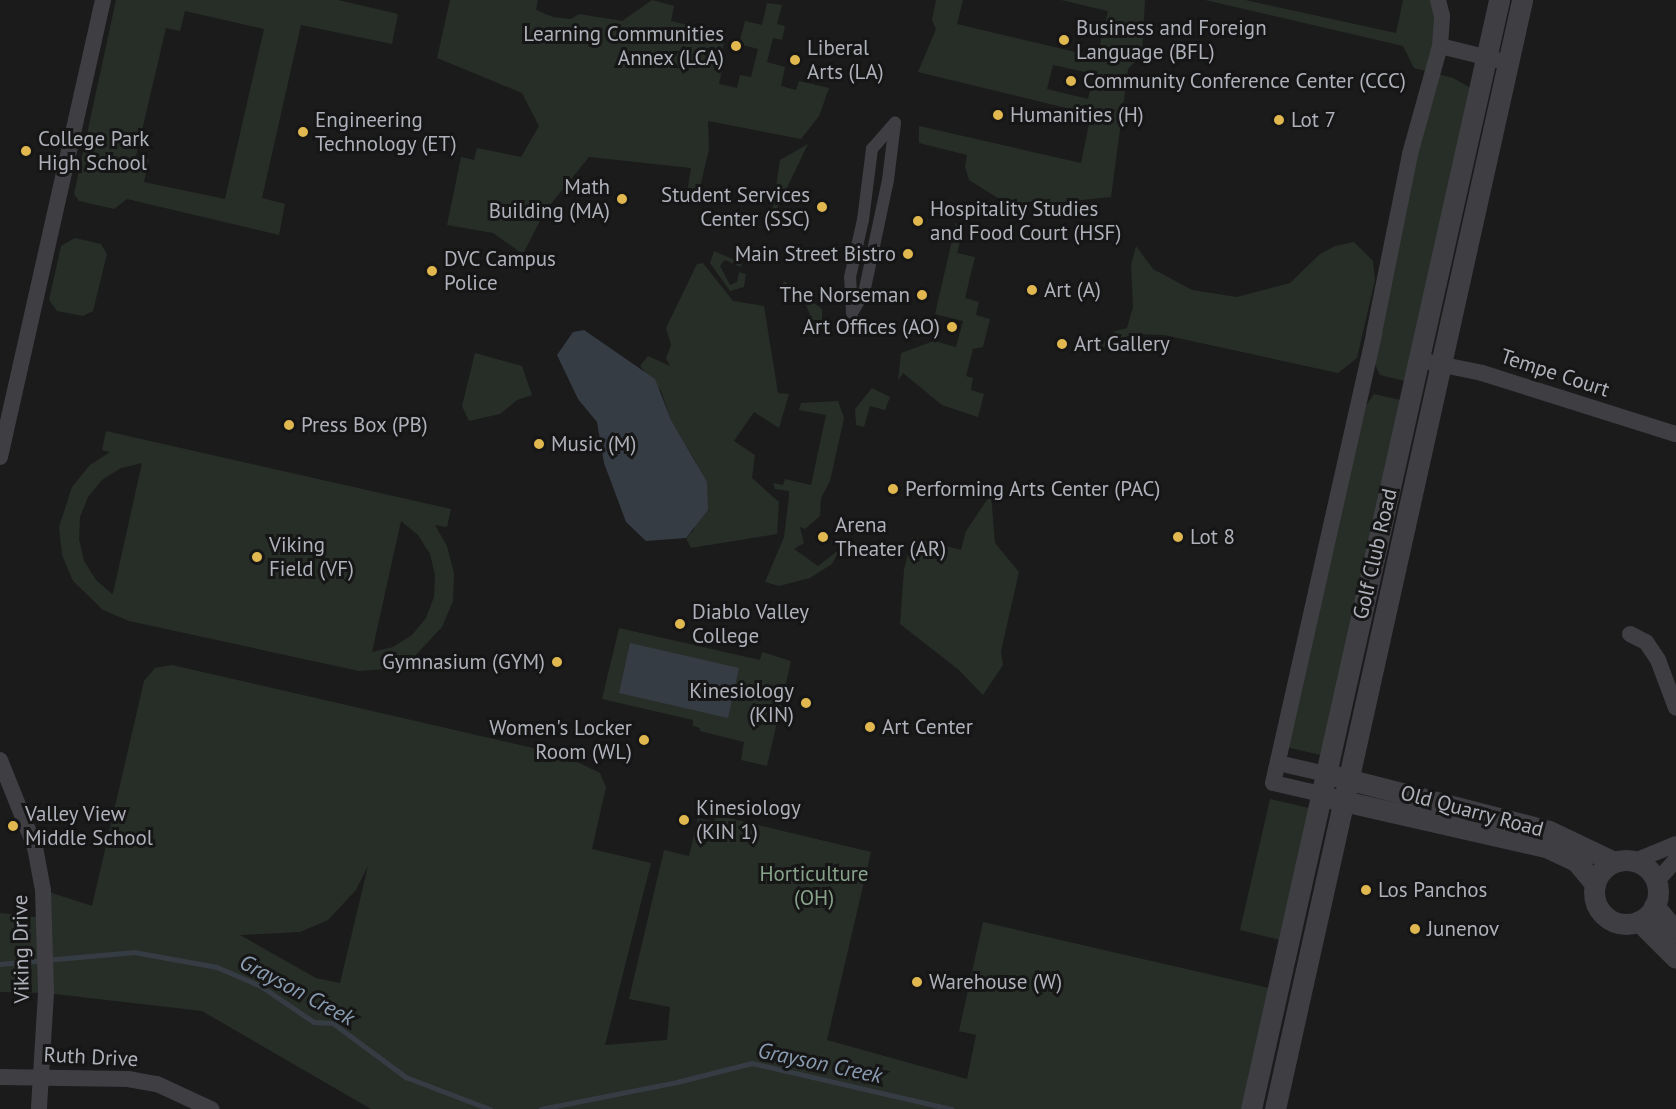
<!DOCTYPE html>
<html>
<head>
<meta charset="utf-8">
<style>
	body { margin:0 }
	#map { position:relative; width:1676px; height:1109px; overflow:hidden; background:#1b1b1c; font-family:"PT Sans",sans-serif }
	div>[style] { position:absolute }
	.green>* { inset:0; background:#272e28 }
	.water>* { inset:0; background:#363c44 }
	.stream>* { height:4.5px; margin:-2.25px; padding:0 2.25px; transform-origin:2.25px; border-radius:2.25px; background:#363c44 }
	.pedestrian>* { height:12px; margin:-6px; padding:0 6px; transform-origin:6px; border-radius:6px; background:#3e3e43 }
	.minor>* { height:16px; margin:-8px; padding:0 8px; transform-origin:8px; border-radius:8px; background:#3e3e43 }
	.tertiary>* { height:21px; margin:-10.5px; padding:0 10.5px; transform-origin:10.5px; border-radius:10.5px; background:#3e3e43 }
	.tertiary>.ring { margin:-10.5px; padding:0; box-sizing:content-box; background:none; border:21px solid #3e3e43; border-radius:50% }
	.dots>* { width:16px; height:16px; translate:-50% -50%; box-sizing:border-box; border:3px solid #161617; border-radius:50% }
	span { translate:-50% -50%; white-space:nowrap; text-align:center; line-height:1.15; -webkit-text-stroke:6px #161617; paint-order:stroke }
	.poi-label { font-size:21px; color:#afb1ba }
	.left { translate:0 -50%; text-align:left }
	.right { translate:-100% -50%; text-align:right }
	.street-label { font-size:21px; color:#afb1ba }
	.park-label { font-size:21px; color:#88a38b }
	.water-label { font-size:22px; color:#8a9cb1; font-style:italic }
</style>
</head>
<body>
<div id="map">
	<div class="green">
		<i style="clip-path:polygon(evenodd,116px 0,338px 0,398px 14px,392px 44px,301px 25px,262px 198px,285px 204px,279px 235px,127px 199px,114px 209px,79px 201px,74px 194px,116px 0,185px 11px,264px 29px,225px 199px,144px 182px,149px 159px,136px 156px,166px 28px,180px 31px,185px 11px)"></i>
		<i style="clip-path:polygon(450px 0,538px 0,536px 10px,553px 17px,571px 19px,579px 14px,622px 21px,652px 0,674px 6px,671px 21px,726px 34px,718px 69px,722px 70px,719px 84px,737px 88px,740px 75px,751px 77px,758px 49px,739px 44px,745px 21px,762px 25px,767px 3px,782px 5px,777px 24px,785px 26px,782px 40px,773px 38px,767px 62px,785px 67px,781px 86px,796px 90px,799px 81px,829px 88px,819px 116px,801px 139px,708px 121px,709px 149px,698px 196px,687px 193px,691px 168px,589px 157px,545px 211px,523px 254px,493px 233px,447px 225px,461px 157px,474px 160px,477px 148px,521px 157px,539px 126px,522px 93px,437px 58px)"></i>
		<i style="clip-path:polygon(evenodd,936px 0,963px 0,957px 24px,1097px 57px,1108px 11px,1061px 0,1145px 0,1142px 54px,1128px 69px,1111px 197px,1033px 205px,1001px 200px,969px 180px,965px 167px,967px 155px,919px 143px,919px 126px,1081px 163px,1091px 114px,918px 72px,936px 29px,932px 20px,936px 0,1053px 65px,1094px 74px,1088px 99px,1047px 89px,1053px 65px)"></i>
		<i style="clip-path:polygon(1205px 0,1245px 0,1396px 33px,1403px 0,1438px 0,1430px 72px,1453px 78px,1478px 92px,1413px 383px,1380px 375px,1369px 352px,1430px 72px,1414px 68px,1403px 46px)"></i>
		<i style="clip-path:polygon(808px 144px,771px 221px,780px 160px)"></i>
		<i style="clip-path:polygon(956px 223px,964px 225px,957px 253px,975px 257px,965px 298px,979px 302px,976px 315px,990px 319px,983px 347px,973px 349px,966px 376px,973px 378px,971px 390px,984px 394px,978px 417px,942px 405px,903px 373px,898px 381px,901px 353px,934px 341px,956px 347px,963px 321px,935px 314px)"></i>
		<i style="clip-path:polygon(75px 238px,101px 244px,107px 254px,93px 311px,83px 316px,57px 311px,49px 300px,61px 246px)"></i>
		<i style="clip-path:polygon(1354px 242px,1373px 261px,1375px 280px,1357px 358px,1338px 373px,1164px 335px,1132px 334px,1095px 351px,1115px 331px,1127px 328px,1133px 307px,1131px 265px,1136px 246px,1153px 269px,1192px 290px,1237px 297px,1290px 283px,1320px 254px,1335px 246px)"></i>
		<i style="clip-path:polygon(714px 251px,742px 263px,741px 267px,725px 260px,720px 266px,730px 285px,737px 282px,739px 272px,746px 274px,744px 287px,730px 291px,710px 263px)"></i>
		<i style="clip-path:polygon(703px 263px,733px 301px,764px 306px,778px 393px,789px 394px,779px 428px,754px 412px,734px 441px,755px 455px,752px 478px,779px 502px,777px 534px,691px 548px,686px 538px,694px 530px,697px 464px,671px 420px,661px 391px,640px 366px,648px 356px,670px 366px,666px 358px,671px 345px,666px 328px,697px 264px)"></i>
		<i style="clip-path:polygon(784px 281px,822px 309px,822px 328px,815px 326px,803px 298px,781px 288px)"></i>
		<i style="clip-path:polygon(475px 353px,522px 366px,532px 395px,517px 400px,500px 414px,469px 421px,462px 406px)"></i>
		<i style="clip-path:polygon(872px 388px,890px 397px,885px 410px,870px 406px,864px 427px,856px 425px,855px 409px)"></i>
		<i style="clip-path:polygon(1374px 394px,1409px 402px,1329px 757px,1282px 746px,1351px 428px)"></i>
		<i style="clip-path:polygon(838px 401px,844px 418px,830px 481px,821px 498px,820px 516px,805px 529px,800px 527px,804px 543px,794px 549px,818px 566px,840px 549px,832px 564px,810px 578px,779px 586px,765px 582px,784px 537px,789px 497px,789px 491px,775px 489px,773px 483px,783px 485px,785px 479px,811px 485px,826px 415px,799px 410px,801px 403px)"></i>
		<i style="clip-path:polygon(evenodd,106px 431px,451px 509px,447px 527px,435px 525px,447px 546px,454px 573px,453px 601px,442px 627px,413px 658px,387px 669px,359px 671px,129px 621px,103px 610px,73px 581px,62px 555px,59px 527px,72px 487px,90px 465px,110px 452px,102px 450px,106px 431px,142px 463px,113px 593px,112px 594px,96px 580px,84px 561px,79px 539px,80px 517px,88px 497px,102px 480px,121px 468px,142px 463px,106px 431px,401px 521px,418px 535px,430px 554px,435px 575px,434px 597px,426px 618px,412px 635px,393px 647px,372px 652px,401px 521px)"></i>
		<i style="clip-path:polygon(991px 494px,995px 543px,1019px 572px,1001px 651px,1003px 665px,983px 695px,959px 670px,900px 624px,904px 570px,912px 537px,961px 550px,966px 531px)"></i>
		<i style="clip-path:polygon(619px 628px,760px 660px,762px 652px,791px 661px,767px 766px,741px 760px,744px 742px,700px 731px,700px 728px,693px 726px,693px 720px,602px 699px)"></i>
		<i style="clip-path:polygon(evenodd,172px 665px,563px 755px,600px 773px,606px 787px,592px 849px,651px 863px,605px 1045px,667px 1040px,670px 1007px,629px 999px,664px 850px,689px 856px,698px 818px,714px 822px,716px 815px,871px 852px,827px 1040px,967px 1079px,976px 1035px,959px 1031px,983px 922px,1277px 990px,1251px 1109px,371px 1109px,202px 1011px,46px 993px,0 992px,0 913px,44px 918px,43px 890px,92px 906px,144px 681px,155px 668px,172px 665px,368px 866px,340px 983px,316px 978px,240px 935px,300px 932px,328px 920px,356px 890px,368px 866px)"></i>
		<i style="clip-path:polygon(1270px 799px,1318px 810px,1288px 942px,1240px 930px)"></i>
	</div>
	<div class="water">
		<i style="clip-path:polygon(584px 330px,655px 379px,671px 420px,707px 482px,708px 510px,686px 538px,646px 541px,626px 522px,604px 463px,597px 422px,578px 399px,557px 355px,573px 332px)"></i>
		<i style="clip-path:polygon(630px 643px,739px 668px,728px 718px,619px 693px)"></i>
	</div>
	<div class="stream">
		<i style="left:0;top:964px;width:135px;rotate:-5.1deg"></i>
		<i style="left:134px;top:952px;width:84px;rotate:10.2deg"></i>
		<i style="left:217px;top:967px;width:48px;rotate:23.4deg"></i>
		<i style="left:261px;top:986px;width:64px;rotate:34.2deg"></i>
		<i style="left:314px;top:1022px;width:19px;rotate:3deg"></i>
		<i style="left:333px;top:1023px;width:91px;rotate:36.5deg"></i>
		<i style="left:406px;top:1077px;width:90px;rotate:20.9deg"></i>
		<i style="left:541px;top:1109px;width:139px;rotate:-11.2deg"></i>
		<i style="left:677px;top:1082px;width:77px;rotate:-14.2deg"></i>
		<i style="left:752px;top:1063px;width:205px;rotate:13deg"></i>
	</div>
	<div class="pedestrian">
		<i style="left:895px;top:123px;width:57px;rotate:97deg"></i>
		<i style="left:888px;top:180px;width:116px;rotate:102deg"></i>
		<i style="left:864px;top:293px;width:23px;rotate:121deg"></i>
		<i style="left:852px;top:313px;width:36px;rotate:-93deg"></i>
		<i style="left:850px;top:277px;width:58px;rotate:-77.2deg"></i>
		<i style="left:863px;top:220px;width:72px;rotate:-82.8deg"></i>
		<i style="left:872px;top:149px;width:35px;rotate:-49deg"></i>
	</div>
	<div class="minor">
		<i style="left:1440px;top:46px;width:59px;rotate:13.8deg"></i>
		<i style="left:1429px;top:362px;width:54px;rotate:11.7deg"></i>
		<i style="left:1482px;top:373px;width:203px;rotate:17.5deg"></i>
		<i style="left:0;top:457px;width:468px;rotate:-77.3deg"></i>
		<i style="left:1630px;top:634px;width:18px;rotate:27deg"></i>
		<i style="left:1646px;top:642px;width:22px;rotate:56deg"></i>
		<i style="left:1658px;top:660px;width:51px;rotate:69.4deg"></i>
		<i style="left:0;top:760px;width:94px;rotate:68.1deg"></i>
		<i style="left:35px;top:847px;width:44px;rotate:79.5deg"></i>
		<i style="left:43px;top:890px;width:103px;rotate:88.3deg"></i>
		<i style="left:46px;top:993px;width:116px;rotate:93.5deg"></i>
		<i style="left:1278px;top:763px;width:49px;rotate:12.9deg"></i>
		<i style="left:1321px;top:794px;width:49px;rotate:-167.1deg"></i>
		<i style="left:1273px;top:783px;width:461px;rotate:-77.3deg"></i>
		<i style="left:1374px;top:333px;width:183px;rotate:-78.6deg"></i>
		<i style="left:1410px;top:154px;width:112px;rotate:-74.5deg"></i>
		<i style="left:1440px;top:46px;width:30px;rotate:-86deg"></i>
		<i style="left:1442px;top:16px;width:16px;rotate:-104deg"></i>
		<i style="left:1635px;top:861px;width:44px;rotate:-22.5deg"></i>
		<i style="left:1656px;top:882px;width:30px;rotate:-48deg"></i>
		<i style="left:0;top:1077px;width:128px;rotate:0.9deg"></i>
		<i style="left:128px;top:1079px;width:29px;rotate:10deg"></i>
		<i style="left:157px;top:1084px;width:60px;rotate:24.8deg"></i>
	</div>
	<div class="tertiary">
		<i style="left:1335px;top:776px;width:221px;rotate:14.4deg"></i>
		<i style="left:1549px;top:831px;width:72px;rotate:25.5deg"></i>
		<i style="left:1330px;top:798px;width:221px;rotate:12.8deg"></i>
		<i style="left:1546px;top:847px;width:33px;rotate:25deg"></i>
		<i style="left:1576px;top:861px;width:30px;rotate:50deg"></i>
		<i class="ring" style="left:1594px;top:860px;width:43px;height:43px"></i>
		<i style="left:1654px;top:906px;width:34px;rotate:50deg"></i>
		<i style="left:1639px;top:921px;width:52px;rotate:45deg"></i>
		<i style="left:1251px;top:1109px;width:1136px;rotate:-77.39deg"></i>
		<i style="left:1275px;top:1109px;width:1136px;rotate:-77.44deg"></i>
	</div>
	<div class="dots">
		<i style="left:1064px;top:40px;background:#e0b84f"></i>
		<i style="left:736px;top:46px;background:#e0b84f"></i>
		<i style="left:795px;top:60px;background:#e0b84f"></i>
		<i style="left:1071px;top:81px;background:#e0b84f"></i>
		<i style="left:998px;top:115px;background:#e0b84f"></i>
		<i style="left:1279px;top:120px;background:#e0b84f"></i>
		<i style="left:303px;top:132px;background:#e0b84f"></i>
		<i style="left:26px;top:151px;background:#e0b84f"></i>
		<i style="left:622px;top:199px;background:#e0b84f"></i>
		<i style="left:822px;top:207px;background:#e0b84f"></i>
		<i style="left:918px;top:221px;background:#e0b84f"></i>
		<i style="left:908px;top:254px;background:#e0b84f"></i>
		<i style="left:432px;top:271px;background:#e0b84f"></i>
		<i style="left:1032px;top:290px;background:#e0b84f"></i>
		<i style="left:922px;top:295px;background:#e0b84f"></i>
		<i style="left:952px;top:327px;background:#e0b84f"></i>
		<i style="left:1062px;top:344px;background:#e0b84f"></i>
		<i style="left:289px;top:425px;background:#e0b84f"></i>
		<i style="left:539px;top:444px;background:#e0b84f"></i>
		<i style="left:893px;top:489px;background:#e0b84f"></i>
		<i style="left:823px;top:537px;background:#e0b84f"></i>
		<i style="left:1178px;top:537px;background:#e0b84f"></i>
		<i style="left:257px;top:557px;background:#e0b84f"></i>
		<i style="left:680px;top:624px;background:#e0b84f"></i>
		<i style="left:557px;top:662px;background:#e0b84f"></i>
		<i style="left:806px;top:703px;background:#e0b84f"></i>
		<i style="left:870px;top:727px;background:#e0b84f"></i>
		<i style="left:644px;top:740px;background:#e0b84f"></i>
		<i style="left:684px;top:820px;background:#e0b84f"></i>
		<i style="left:13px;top:826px;background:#e0b84f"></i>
		<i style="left:1366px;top:890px;background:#e0b84f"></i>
		<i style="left:1415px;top:929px;background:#e0b84f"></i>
		<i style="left:917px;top:982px;background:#e0b84f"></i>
	</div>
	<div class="poi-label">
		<span class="left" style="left:1076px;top:40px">Business and Foreign<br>Language (BFL)</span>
		<span class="right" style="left:724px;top:46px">Learning Communities<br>Annex (LCA)</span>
		<span class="left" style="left:807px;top:60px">Liberal<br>Arts (LA)</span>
		<span class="left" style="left:1083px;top:81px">Community Conference Center (CCC)</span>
		<span class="left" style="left:1010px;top:115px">Humanities (H)</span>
		<span class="left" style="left:315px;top:132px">Engineering<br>Technology (ET)</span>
		<span class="left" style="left:1291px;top:120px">Lot 7</span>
		<span class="left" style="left:38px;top:151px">College Park<br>High School</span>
		<span class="right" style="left:610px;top:199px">Math<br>Building (MA)</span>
		<span class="right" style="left:810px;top:207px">Student Services<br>Center (SSC)</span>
		<span class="left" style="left:930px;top:221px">Hospitality Studies<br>and Food Court (HSF)</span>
		<span class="right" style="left:896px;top:254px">Main Street Bistro</span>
		<span class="left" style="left:444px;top:271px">DVC Campus<br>Police</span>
		<span class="left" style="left:1044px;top:290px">Art (A)</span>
		<span class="right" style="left:910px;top:295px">The Norseman</span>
		<span class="right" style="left:940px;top:327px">Art Offices (AO)</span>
		<span class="left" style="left:1074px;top:344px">Art Gallery</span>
		<span class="left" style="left:301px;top:425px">Press Box (PB)</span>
		<span class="left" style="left:551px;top:444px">Music (M)</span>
		<span class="left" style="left:905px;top:489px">Performing Arts Center (PAC)</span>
		<span class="left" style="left:835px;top:537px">Arena<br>Theater (AR)</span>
		<span class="left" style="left:1190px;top:537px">Lot 8</span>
		<span class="left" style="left:269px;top:557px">Viking<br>Field (VF)</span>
		<span class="left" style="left:692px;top:624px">Diablo Valley<br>College</span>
		<span class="right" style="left:545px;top:662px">Gymnasium (GYM)</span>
		<span class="right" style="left:794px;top:703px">Kinesiology<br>(KIN)</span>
		<span class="left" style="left:882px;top:727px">Art Center</span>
		<span class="right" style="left:632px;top:740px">Women's Locker<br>Room (WL)</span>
		<span class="left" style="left:696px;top:820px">Kinesiology<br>(KIN 1)</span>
		<span class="left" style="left:25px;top:826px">Valley View<br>Middle School</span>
		<span class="left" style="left:1378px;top:890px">Los Panchos</span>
		<span class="left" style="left:1427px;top:929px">Junenov</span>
		<span class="left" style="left:929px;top:982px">Warehouse (W)</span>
	</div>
	<div class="street-label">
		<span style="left:1555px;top:373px;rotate:18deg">Tempe Court</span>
		<span style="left:1375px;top:554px;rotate:-77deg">Golf Club Road</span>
		<span style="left:1472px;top:811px;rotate:15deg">Old Quarry Road</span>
		<span style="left:21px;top:949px;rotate:-91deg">Viking Drive</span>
		<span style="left:91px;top:1057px;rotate:3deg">Ruth Drive</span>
	</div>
	<div class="park-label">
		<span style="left:814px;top:886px">Horticulture<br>(OH)</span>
	</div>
	<div class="water-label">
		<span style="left:297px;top:990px;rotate:28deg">Grayson Creek</span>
		<span style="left:820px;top:1063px;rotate:12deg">Grayson Creek</span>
	</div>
</div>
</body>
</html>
